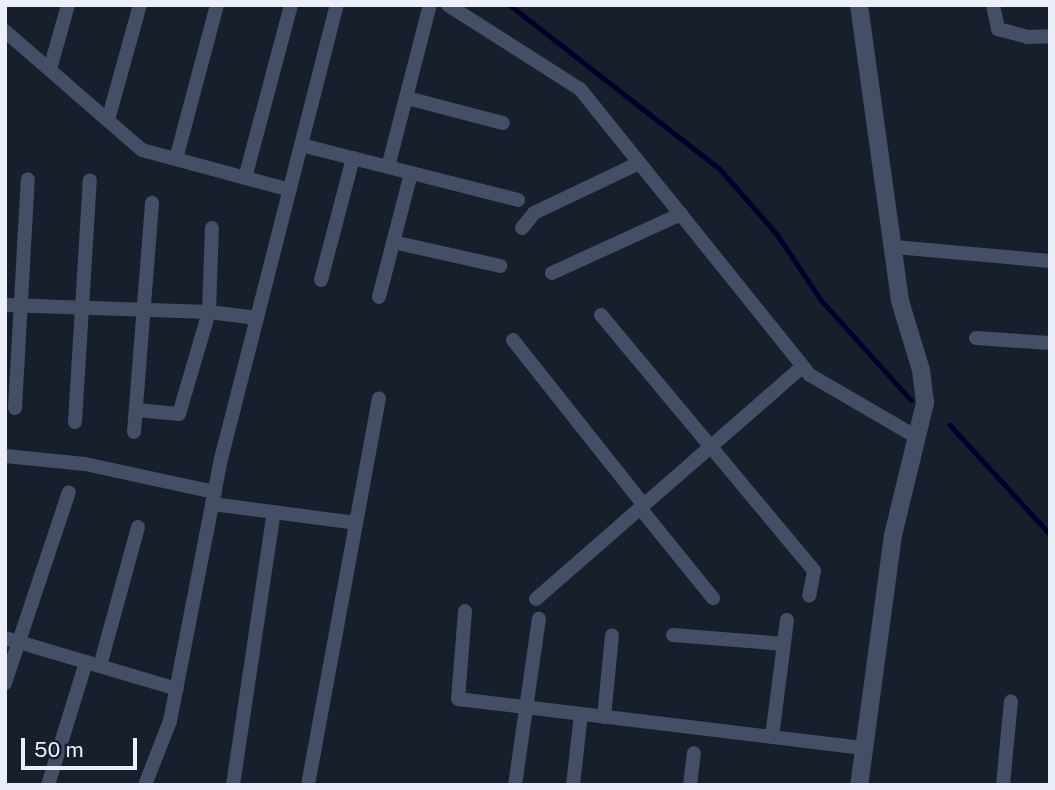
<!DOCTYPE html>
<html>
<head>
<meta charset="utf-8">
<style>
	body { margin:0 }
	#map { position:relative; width:1055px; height:790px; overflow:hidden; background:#171e2c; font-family:"Public Sans",sans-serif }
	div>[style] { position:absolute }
	.stream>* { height:4.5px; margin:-2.25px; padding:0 2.25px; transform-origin:2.25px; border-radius:2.25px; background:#010028 }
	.minor>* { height:14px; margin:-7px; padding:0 7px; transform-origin:7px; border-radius:7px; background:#444e64 }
	.tertiary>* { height:18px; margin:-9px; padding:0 9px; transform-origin:9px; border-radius:9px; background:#444e64 }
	span { translate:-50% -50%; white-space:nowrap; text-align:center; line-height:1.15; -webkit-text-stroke:7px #171e2c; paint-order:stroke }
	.frame { position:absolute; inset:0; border:7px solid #eaeff9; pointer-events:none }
	.scale { position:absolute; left:21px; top:738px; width:116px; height:32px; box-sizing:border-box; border:4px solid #eaeff9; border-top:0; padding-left:9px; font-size:21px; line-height:24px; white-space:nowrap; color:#eaeff9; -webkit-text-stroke:5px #171e2c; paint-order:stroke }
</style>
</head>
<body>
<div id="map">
	<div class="stream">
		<i style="left:510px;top:5px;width:266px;rotate:38deg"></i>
		<i style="left:720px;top:169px;width:86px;rotate:48.8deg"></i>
		<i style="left:777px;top:234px;width:81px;rotate:56.1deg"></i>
		<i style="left:822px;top:301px;width:133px;rotate:48deg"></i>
		<i style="left:950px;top:425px;width:148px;rotate:47.5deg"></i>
	</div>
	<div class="minor">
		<i style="left:448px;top:5px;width:156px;rotate:32.5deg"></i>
		<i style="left:580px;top:89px;width:367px;rotate:51.2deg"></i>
		<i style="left:810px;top:375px;width:121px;rotate:30.2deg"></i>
		<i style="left:993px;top:5px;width:25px;rotate:78deg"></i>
		<i style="left:998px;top:29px;width:30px;rotate:15deg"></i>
		<i style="left:1027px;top:37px;width:23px;rotate:-2deg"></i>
		<i style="left:5px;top:31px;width:181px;rotate:41deg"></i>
		<i style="left:142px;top:150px;width:153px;rotate:15.1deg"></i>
		<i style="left:50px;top:69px;width:66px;rotate:-74.3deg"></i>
		<i style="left:407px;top:98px;width:99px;rotate:14.6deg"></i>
		<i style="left:108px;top:120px;width:119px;rotate:-74.5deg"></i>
		<i style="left:301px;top:145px;width:224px;rotate:14.2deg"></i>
		<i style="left:176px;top:159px;width:159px;rotate:-75.1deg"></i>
		<i style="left:388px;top:167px;width:167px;rotate:-75.5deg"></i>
		<i style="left:245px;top:178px;width:179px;rotate:-75.1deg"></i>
		<i style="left:522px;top:228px;width:19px;rotate:-51deg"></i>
		<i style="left:534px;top:213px;width:116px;rotate:-25.5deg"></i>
		<i style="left:393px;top:242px;width:110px;rotate:12.6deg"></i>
		<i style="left:894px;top:247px;width:157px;rotate:5.1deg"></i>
		<i style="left:552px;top:273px;width:142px;rotate:-24.6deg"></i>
		<i style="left:321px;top:280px;width:126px;rotate:-75.3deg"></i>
		<i style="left:379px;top:297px;width:128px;rotate:-75.5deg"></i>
		<i style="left:5px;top:305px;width:204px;rotate:2deg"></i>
		<i style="left:209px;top:312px;width:48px;rotate:7.1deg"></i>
		<i style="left:601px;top:315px;width:333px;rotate:50.2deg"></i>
		<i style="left:814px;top:571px;width:25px;rotate:101deg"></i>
		<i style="left:976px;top:338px;width:74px;rotate:3.9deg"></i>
		<i style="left:513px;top:340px;width:211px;rotate:51.6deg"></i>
		<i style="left:15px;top:408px;width:229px;rotate:-86.8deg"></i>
		<i style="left:136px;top:410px;width:43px;rotate:5.3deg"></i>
		<i style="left:179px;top:414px;width:106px;rotate:-73.6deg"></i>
		<i style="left:209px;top:312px;width:84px;rotate:-88deg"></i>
		<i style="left:75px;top:422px;width:242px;rotate:-86.5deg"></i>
		<i style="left:134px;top:432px;width:230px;rotate:-85.5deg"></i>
		<i style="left:5px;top:456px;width:80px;rotate:5.7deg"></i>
		<i style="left:85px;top:464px;width:133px;rotate:12.2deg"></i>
		<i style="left:212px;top:504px;width:145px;rotate:7.5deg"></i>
		<i style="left:640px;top:508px;width:116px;rotate:51deg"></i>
		<i style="left:536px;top:599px;width:354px;rotate:-41.1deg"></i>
		<i style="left:465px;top:611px;width:88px;rotate:94.5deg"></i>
		<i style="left:458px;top:699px;width:408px;rotate:6.9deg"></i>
		<i style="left:673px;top:635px;width:111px;rotate:4.6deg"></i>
		<i style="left:5px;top:638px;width:179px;rotate:16.5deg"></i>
		<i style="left:100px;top:666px;width:144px;rotate:-74.7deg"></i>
		<i style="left:5px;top:683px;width:201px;rotate:-71.5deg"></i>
		<i style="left:604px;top:717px;width:82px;rotate:-84.4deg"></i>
		<i style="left:772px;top:737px;width:118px;rotate:-82.7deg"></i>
		<i style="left:48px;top:785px;width:129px;rotate:-72.8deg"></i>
		<i style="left:145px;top:785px;width:69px;rotate:-68.7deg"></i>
		<i style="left:170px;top:721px;width:267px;rotate:-79deg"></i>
		<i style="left:221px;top:459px;width:469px;rotate:-75.7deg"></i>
		<i style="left:233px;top:785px;width:276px;rotate:-81.5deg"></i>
		<i style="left:308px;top:785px;width:393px;rotate:-79.6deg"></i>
		<i style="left:515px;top:785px;width:168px;rotate:-81.8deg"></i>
		<i style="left:573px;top:785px;width:71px;rotate:-83.6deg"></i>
		<i style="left:690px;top:785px;width:32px;rotate:-83deg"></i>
		<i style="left:1003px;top:785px;width:84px;rotate:-84.6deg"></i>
	</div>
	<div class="tertiary">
		<i style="left:859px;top:5px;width:299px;rotate:82.1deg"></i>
		<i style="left:900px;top:301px;width:72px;rotate:73.1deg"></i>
		<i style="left:921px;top:370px;width:33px;rotate:83deg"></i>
		<i style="left:925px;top:403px;width:136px;rotate:103.6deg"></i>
		<i style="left:893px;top:535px;width:252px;rotate:97.7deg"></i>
	</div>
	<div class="frame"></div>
	<div class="scale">50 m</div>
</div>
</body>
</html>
